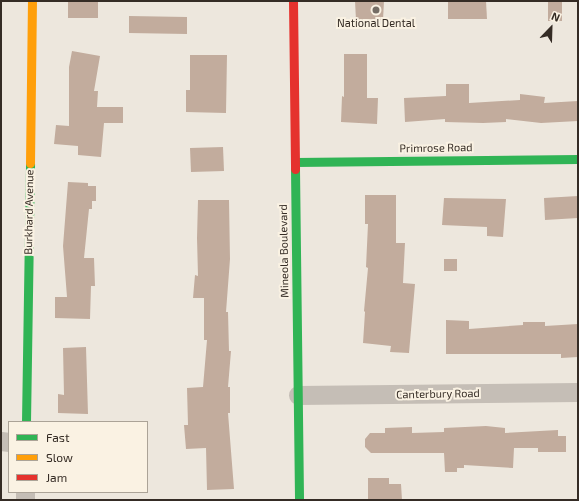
<!DOCTYPE html>
<html>
<head>
<meta charset="utf-8">
<style>
	body { margin:0 }
	#map { position:relative; width:579px; height:501px; overflow:hidden; background:#ede7dd; font-family:"Exo 2",sans-serif }
	div>[style] { position:absolute }
	.building>* { inset:0; background:#c2ac9d }
	.street>* { height:19px; margin:-9.5px; padding:0 9.5px; transform-origin:9.5px; border-radius:9.5px; background:#c5beb6 }
	.fast>* { height:9px; margin:-4.5px; padding:0 4.5px; transform-origin:4.5px; border-radius:4.5px; background:#30b455 }
	.slow>* { height:9px; margin:-4.5px; padding:0 4.5px; transform-origin:4.5px; border-radius:4.5px; background:#ff9f0a }
	.jam>* { height:9px; margin:-4.5px; padding:0 4.5px; transform-origin:4.5px; border-radius:4.5px; background:#e5322d }
	.dots>* { width:11px; height:11px; translate:-50% -50%; box-sizing:border-box; border:2px solid #faf2e3; border-radius:50% }
	span { translate:-50% -50%; white-space:nowrap; text-align:center; line-height:1.15; -webkit-text-stroke:4px #faf2e3; paint-order:stroke }
	.poi-label { font-size:11px; color:#352c25 }
	.street-label { font-size:11px; color:#352c25 }
	.frame { position:absolute; inset:0; border:2px solid #352c25; pointer-events:none }
	.legend { position:absolute; left:8px; top:421px; width:140px; height:72px; box-sizing:border-box; background:#faf2e3; border:1px solid #aba397; margin:0; padding:5px 7px; list-style:none; font-size:12px; color:#352c25 }
	.legend li { display:flex; align-items:center; gap:8px; height:20px }
	.legend b { width:20px; border:1px solid #aba397 }
	.north { position:absolute; left:531px; top:8px; width:40px; height:40px; -webkit-text-stroke:3px #faf2e3; paint-order:stroke; rotate:23deg; font-size:11px; font-weight:700; line-height:16px; text-align:center; color:#352c25 }
	.north::after { content:''; display:block; margin:auto; width:14px; height:18px; background:#352c25; clip-path:polygon(50% 0,100% 100%,50% 72%,0 100%) }
</style>
</head>
<body>
<div id="map">
	<div class="building">
		<i style="clip-path:polygon(68px 1px,98px 1px,98px 18px,68px 18px)"></i>
		<i style="clip-path:polygon(355px 1px,384px 1px,383px 20px,356px 20px)"></i>
		<i style="clip-path:polygon(448px 1px,486px 1px,487px 19px,448px 19px)"></i>
		<i style="clip-path:polygon(548px 1px,562px 1px,562px 21px,548px 21px)"></i>
		<i style="clip-path:polygon(129px 16px,187px 17px,187px 34px,129px 33px)"></i>
		<i style="clip-path:polygon(72px 51px,100px 56px,94px 91px,98px 91px,97px 107px,123px 107px,123px 123px,104px 123px,101px 157px,78px 155px,78px 146px,54px 144px,56px 125px,69px 126px,69px 67px)"></i>
		<i style="clip-path:polygon(344px 54px,367px 54px,367px 98px,378px 98px,377px 124px,341px 122px,342px 96px,344px 97px)"></i>
		<i style="clip-path:polygon(190px 55px,227px 55px,226px 113px,186px 112px,186px 90px,190px 90px)"></i>
		<i style="clip-path:polygon(446px 84px,469px 84px,469px 103px,520px 100px,520px 94px,545px 97px,544px 103px,578px 101px,578px 121px,541px 123px,506px 119px,506px 122px,483px 123px,445px 122px,445px 119px,405px 122px,404px 98px,446px 96px)"></i>
		<i style="clip-path:polygon(223px 147px,224px 171px,191px 172px,190px 148px)"></i>
		<i style="clip-path:polygon(68px 182px,88px 183px,88px 186px,96px 186px,96px 201px,92px 201px,92px 209px,89px 209px,84px 258px,94px 258px,95px 286px,91px 286px,90px 319px,55px 318px,55px 297px,67px 297px,63px 246px)"></i>
		<i style="clip-path:polygon(365px 195px,396px 195px,396px 243px,405px 243px,403px 283px,415px 284px,409px 353px,390px 352px,391px 346px,363px 343px,365px 312px,364px 311px,368px 268px,366px 267px,368px 224px,365px 224px)"></i>
		<i style="clip-path:polygon(578px 196px,578px 218px,545px 220px,544px 198px)"></i>
		<i style="clip-path:polygon(444px 198px,506px 199px,503px 237px,487px 236px,487px 227px,442px 225px)"></i>
		<i style="clip-path:polygon(198px 200px,229px 200px,230px 259px,226px 312px,228px 312px,229px 351px,231px 351px,228px 387px,230px 387px,230px 413px,228px 413px,234px 489px,207px 490px,206px 448px,186px 449px,184px 425px,188px 425px,187px 388px,203px 387px,207px 340px,204px 340px,204px 298px,193px 298px,195px 275px,198px 276px,197px 238px)"></i>
		<i style="clip-path:polygon(444px 259px,457px 259px,457px 271px,444px 271px)"></i>
		<i style="clip-path:polygon(446px 320px,469px 321px,469px 329px,523px 325px,523px 322px,545px 322px,545px 326px,578px 324px,578px 357px,561px 358px,561px 354px,446px 354px)"></i>
		<i style="clip-path:polygon(86px 347px,88px 414px,58px 413px,58px 394px,64px 395px,63px 348px)"></i>
		<i style="clip-path:polygon(486px 426px,505px 428px,505px 433px,558px 430px,558px 436px,566px 436px,566px 452px,538px 452px,538px 448px,514px 448px,513px 468px,464px 465px,464px 468px,457px 468px,457px 472px,445px 472px,444px 453px,371px 453px,365px 447px,365px 439px,370px 433px,385px 433px,385px 428px,412px 427px,412px 433px,444px 432px,444px 428px)"></i>
		<i style="clip-path:polygon(368px 478px,389px 478px,389px 484px,401px 484px,402px 500px,368px 500px)"></i>
	</div>
	<div class="street">
		<i style="left:298px;top:395px;width:280px;rotate:-0.6deg"></i>
		<i style="left:1px;top:441px;width:8px;rotate:7deg"></i>
		<i style="left:25px;top:500px;width:8px;rotate:-90deg"></i>
	</div>
	<div class="fast">
		<i style="left:295px;top:162px;width:283px;rotate:-0.6deg"></i>
		<i style="left:295px;top:169px;width:331px;rotate:89.3deg"></i>
		<i style="left:26px;top:422px;width:259px;rotate:-89.1deg"></i>
	</div>
	<div class="slow">
		<i style="left:30px;top:163px;width:162px;rotate:-89.3deg"></i>
	</div>
	<div class="jam">
		<i style="left:293px;top:1px;width:168px;rotate:89.3deg"></i>
	</div>
	<div class="dots">
		<i style="left:376px;top:10px;background:#756d65"></i>
	</div>
	<div class="poi-label">
		<span style="left:376px;top:23px">National Dental</span>
	</div>
	<div class="street-label">
		<span style="left:436px;top:148px;rotate:-1deg">Primrose Road</span>
		<span style="left:29px;top:212px;rotate:-89deg">Burkhard Avenue</span>
		<span style="left:284px;top:251px;rotate:-91deg">Mineola Boulevard</span>
		<span style="left:438px;top:394px;rotate:-1deg">Canterbury Road</span>
	</div>
	<div class="frame"></div>
	<ul class="legend">
	<li><b style="height:5px;background:#30b455"></b>Fast</li>
	<li><b style="height:5px;background:#ff9f0a"></b>Slow</li>
	<li><b style="height:5px;background:#e5322d"></b>Jam</li>
	</ul>
	<div class="north">N</div>
</div>
</body>
</html>
